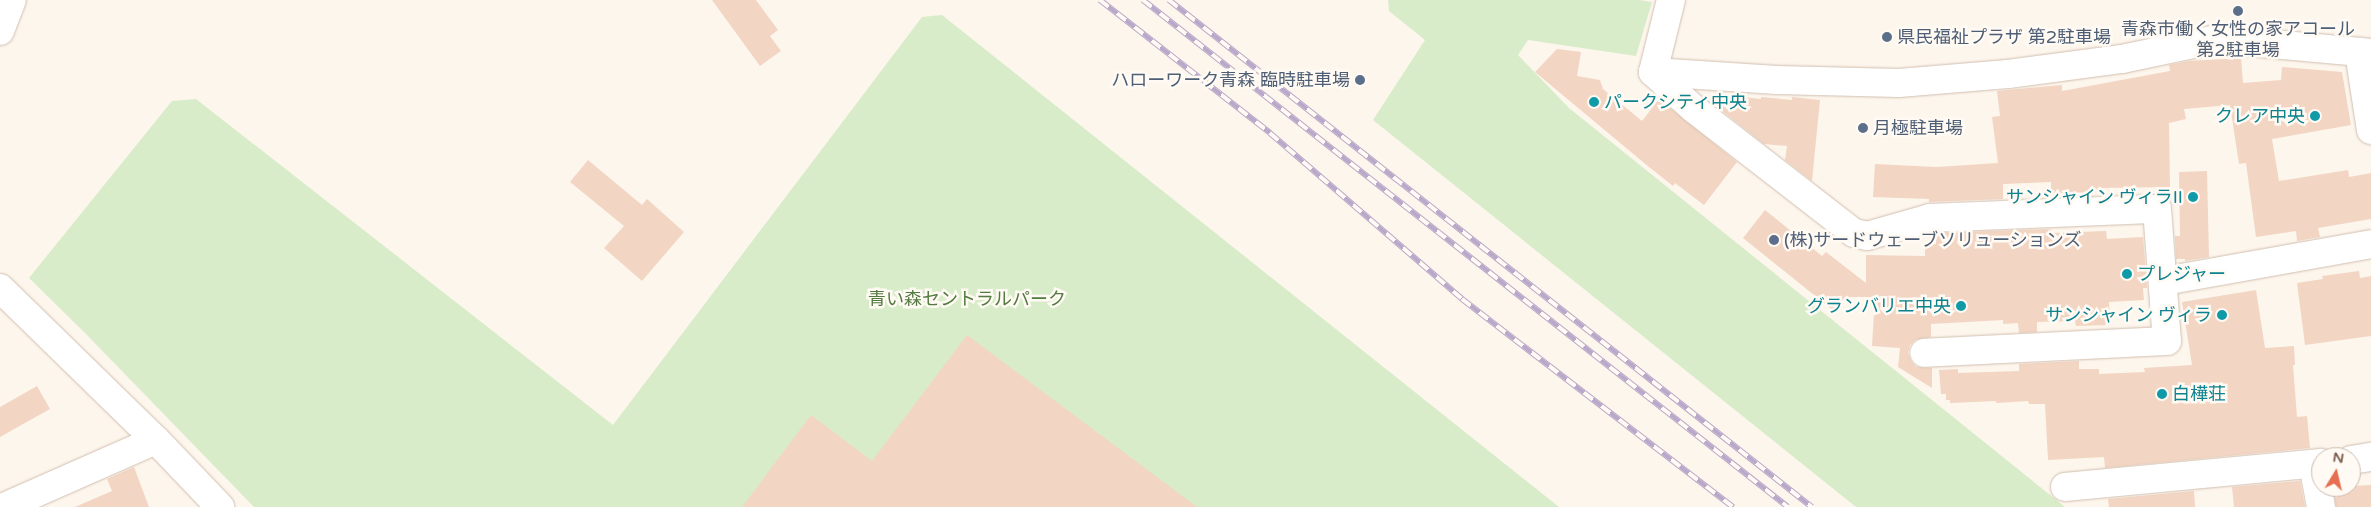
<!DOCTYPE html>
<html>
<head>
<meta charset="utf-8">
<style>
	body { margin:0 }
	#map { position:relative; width:2371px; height:507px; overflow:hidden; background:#fdf6ec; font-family:"Varela Round","Noto Sans JP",sans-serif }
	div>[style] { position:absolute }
	.green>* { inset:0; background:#d8ecc9 }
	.building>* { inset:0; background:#f3d5c3 }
	.roads { filter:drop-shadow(0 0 1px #d1beb0) drop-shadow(0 0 1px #d1beb0) }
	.street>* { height:28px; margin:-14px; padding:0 14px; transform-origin:14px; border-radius:14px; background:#fff }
	.secondary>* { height:28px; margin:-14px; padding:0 14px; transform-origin:14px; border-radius:14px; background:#fff }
	.rail>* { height:5.5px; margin-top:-2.75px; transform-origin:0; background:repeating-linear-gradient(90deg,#fffaf3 0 11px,#b9a8c9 0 22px); box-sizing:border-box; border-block:1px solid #b9a8c9 }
	.dots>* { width:14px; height:14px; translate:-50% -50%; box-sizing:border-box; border:2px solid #fffaf3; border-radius:50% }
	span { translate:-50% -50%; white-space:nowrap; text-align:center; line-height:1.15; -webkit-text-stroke:5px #fffaf3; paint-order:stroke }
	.service-label { font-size:18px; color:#4e5e75 }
	.left { translate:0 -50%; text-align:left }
	.right { translate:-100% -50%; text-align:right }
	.culture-label { font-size:18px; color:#0d838f }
	.park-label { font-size:18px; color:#537a41 }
	.north { position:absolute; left:2311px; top:447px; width:50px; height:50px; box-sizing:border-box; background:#fffaf3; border:1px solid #cabbb1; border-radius:50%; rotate:9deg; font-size:14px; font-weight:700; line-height:20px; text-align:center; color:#7a5c4d }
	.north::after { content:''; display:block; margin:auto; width:18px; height:22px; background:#e76f51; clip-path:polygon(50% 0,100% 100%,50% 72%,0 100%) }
</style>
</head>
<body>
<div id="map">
	<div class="green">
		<i style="clip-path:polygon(1388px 0,1639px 0,1652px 2px,1636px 56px,1528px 40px,1518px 55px,1569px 108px,2065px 507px,1856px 507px,1373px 120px,1425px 40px,1389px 11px)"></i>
		<i style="clip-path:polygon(942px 15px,1559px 507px,254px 507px,85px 333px,29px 278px,172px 101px,196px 99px,613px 425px,922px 17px)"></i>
	</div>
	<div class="building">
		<i style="clip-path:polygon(712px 0,756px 0,778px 30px,770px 36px,781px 51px,760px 66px)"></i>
		<i style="clip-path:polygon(1557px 49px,1581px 52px,1577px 76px,1600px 80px,1603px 89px,1642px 121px,1659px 99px,1737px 162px,1704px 205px,1675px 183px,1673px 186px,1649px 167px,1535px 72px)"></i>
		<i style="clip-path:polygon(2241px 58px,2243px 83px,2281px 80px,2282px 67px,2342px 72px,2351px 125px,2272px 139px,2279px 181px,2348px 170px,2349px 177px,2371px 173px,2371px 219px,2318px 228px,2320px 237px,2297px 241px,2296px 231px,2256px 237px,2246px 163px,2239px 164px,2230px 105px,2184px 109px,2186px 119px,2169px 123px,2170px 187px,2102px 188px,2102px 192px,2051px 193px,2051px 182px,2003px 184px,2003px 199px,1929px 202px,1929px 199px,1873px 197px,1875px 164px,1936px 167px,1998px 163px,1992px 117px,2000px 116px,1997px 91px,2062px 85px,2062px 91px,2170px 71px,2169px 65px,2189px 61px)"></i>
		<i style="clip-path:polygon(1713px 94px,1761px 99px,1761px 97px,1792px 100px,1792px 97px,1820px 100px,1812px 181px,1785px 160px,1787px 146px,1764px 144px,1716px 106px)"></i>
		<i style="clip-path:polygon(588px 160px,642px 205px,647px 199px,684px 232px,642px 281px,604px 248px,624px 226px,570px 182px)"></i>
		<i style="clip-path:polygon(2207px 171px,2209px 257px,2185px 261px,2185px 259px,2176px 259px,2175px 236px,2180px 236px,2179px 172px)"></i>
		<i style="clip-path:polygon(1765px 210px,1822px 256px,1826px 252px,1866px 283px,1866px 255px,1925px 256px,1925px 244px,1936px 244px,1936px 233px,2051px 229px,2051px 233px,2106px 231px,2107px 239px,2143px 237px,2147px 288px,2143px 288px,2144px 300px,2109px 302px,2110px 325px,2076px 326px,2075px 321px,2037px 322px,2037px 332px,2019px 333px,2018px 323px,2003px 324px,2003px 320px,1931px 324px,1931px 337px,1915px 340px,1910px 345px,1908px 353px,1911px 361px,1916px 367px,1932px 368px,1932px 388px,1898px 367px,1900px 348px,1872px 346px,1875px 297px,1845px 297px,1834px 311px,1743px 238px)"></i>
		<i style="clip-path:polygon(2359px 271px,2360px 278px,2371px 276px,2371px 336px,2305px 345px,2297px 283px,2323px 279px,2322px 276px)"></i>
		<i style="clip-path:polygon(2256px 290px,2265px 348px,2294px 346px,2295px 365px,2293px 365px,2297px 417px,2307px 416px,2310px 448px,2105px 468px,2104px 457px,2048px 460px,2045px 404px,2029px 404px,2028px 401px,1996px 403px,1996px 401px,1950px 403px,1950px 400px,1946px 400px,1946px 394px,1941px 394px,1939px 370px,1958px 369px,1958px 373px,2019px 371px,2019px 364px,2079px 361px,2079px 369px,2099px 369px,2099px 374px,2145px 372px,2144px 368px,2192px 365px,2182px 302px)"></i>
		<i style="clip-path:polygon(967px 335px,1197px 507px,742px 507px,811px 415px,872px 461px)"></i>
		<i style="clip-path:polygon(37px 386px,50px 409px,0 437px,0 407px)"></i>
		<i style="clip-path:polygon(134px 467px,149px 507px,75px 507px,112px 491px,107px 479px)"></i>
		<i style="clip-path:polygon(2300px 481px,2305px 507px,2234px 507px,2232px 487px)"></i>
		<i style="clip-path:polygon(2371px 485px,2371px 507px,2336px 507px,2333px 487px)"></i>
		<i style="clip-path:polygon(2194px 491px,2195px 507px,2109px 507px,2108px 499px)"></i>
	</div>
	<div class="roads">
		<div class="street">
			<i style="left:2359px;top:52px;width:79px;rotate:81.3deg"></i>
			<i style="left:1653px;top:72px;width:55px;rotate:42.1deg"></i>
			<i style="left:1694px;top:109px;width:202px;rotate:37.8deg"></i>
			<i style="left:1854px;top:233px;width:13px;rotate:13deg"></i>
			<i style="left:1867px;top:236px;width:66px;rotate:-15.9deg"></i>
			<i style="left:1930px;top:218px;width:227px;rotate:-2.3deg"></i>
			<i style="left:2157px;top:209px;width:132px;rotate:85.7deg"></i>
			<i style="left:2167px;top:341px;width:243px;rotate:177.2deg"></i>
			<i style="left:1653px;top:72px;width:124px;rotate:3.7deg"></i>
			<i style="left:1777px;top:80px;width:122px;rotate:1.4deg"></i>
			<i style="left:1899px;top:83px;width:109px;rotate:-4.7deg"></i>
			<i style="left:2008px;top:74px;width:115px;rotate:-7.5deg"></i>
			<i style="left:2122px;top:59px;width:97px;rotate:-11.9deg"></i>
			<i style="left:2217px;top:39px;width:155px;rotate:5.2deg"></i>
			<i style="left:2164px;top:281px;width:210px;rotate:-10.1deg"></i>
			<i style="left:2351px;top:460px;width:20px;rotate:-9deg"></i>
			<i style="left:2313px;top:464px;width:44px;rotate:79.5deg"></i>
			<i style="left:2065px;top:487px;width:257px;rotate:-5.4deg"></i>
			<i style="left:4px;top:507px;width:166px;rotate:-23.8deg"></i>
		</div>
		<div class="secondary">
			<i style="left:0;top:31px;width:33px;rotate:-69deg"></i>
			<i style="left:1653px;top:72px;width:74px;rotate:-76deg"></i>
			<i style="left:0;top:288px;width:218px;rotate:44.3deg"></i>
			<i style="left:156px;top:440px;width:93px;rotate:46.3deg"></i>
		</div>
	</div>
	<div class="rail">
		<i style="left:1100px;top:0;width:216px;rotate:38deg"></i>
		<i style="left:1270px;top:133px;width:254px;rotate:40.8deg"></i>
		<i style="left:1462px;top:299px;width:342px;rotate:37.5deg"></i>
		<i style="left:1143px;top:0;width:820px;rotate:38.17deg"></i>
		<i style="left:1169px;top:0;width:819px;rotate:38.26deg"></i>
	</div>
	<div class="dots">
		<i style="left:2238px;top:11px;background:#5c6f8a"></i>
		<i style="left:1887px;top:37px;background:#5c6f8a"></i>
		<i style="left:1360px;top:80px;background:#5c6f8a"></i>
		<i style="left:1594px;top:102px;background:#0f9aa8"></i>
		<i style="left:2315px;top:116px;background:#0f9aa8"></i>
		<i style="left:1863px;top:128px;background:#5c6f8a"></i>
		<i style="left:2193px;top:197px;background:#0f9aa8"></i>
		<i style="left:1774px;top:240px;background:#5c6f8a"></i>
		<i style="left:2127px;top:274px;background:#0f9aa8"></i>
		<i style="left:1961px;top:306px;background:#0f9aa8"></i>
		<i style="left:2222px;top:315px;background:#0f9aa8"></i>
		<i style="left:2162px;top:394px;background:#0f9aa8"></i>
	</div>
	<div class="service-label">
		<span style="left:2238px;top:40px">青森市働く女性の家アコール<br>第2駐車場</span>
		<span class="left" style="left:1897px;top:37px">県民福祉プラザ 第2駐車場</span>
		<span class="right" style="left:1350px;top:80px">ハローワーク青森 臨時駐車場</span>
		<span class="left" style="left:1873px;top:128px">月極駐車場</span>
		<span class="left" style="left:1784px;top:240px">(株)サードウェーブソリューションズ</span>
	</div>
	<div class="culture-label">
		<span class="left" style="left:1604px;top:102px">パークシティ中央</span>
		<span class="right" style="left:2305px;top:116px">クレア中央</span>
		<span class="right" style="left:2183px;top:197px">サンシャイン ヴィラII</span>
		<span class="left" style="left:2137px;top:274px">プレジャー</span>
		<span class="right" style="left:1951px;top:306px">グランバリエ中央</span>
		<span class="right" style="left:2212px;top:315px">サンシャイン ヴィラ</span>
		<span class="left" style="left:2172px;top:394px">白樺荘</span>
	</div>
	<div class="park-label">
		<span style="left:967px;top:299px">青い森セントラルパーク</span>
	</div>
	<div class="north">N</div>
</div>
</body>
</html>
